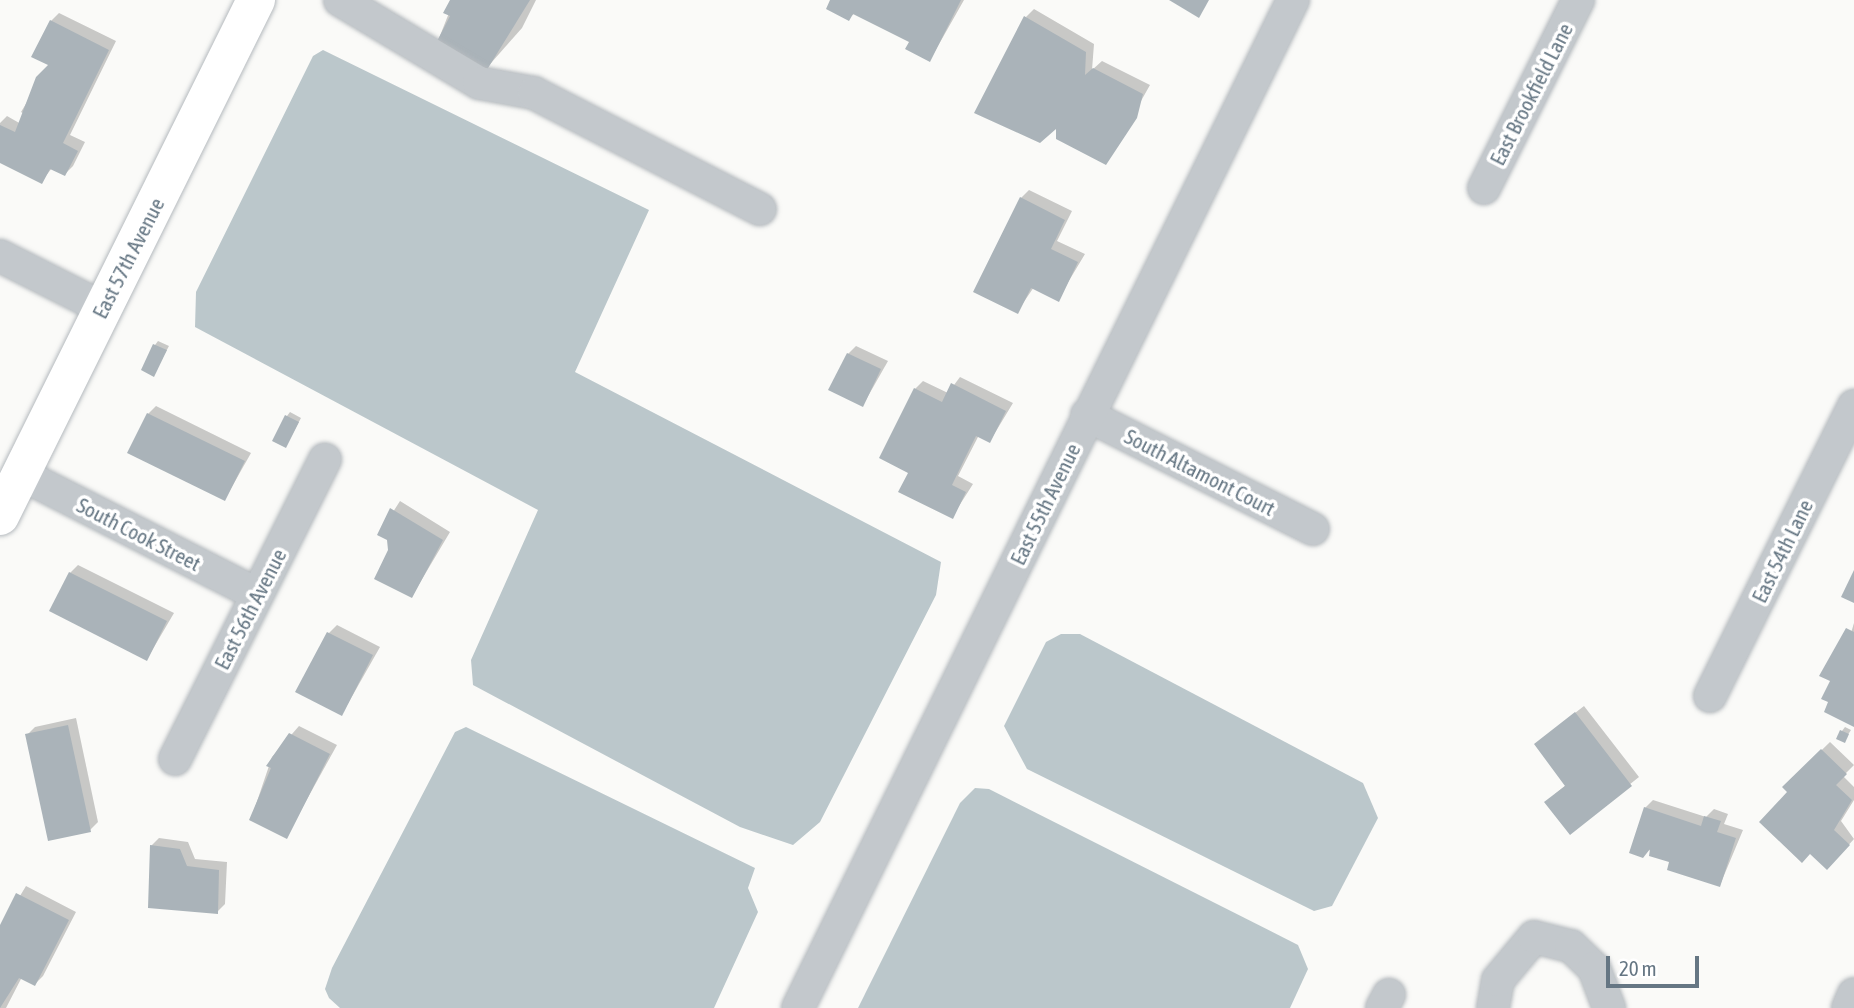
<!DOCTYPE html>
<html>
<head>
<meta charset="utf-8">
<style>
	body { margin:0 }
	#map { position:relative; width:1854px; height:1008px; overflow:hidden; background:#fafaf8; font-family:"Asap Condensed",sans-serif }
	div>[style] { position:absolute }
	.water>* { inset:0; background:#bbc7cb }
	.shadow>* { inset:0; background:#0003 }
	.building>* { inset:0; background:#aab3b9 }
	.roads { filter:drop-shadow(0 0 2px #b5babe) drop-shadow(0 0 2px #b5babe) }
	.minor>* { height:32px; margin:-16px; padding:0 16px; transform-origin:16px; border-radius:16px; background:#c3c8cc }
	.major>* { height:38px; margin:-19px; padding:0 19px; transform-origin:19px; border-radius:19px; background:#fff }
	span { translate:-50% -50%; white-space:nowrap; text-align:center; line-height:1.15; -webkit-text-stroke:7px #fff; paint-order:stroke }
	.street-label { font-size:21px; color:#657683 }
	.scale { position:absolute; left:1606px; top:956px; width:93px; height:32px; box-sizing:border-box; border:4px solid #657683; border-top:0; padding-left:9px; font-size:21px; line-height:24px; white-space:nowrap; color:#657683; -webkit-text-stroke:5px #fff; paint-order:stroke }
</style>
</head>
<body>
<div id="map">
	<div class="water">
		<i style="clip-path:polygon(323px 50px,649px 210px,575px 372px,941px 562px,936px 595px,820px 822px,793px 845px,740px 827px,473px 685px,471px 660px,538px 510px,195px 327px,196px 292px,313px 56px)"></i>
		<i style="clip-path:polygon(1061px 634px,1080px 634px,1363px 783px,1378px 818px,1332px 906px,1314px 911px,1027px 769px,1004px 726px,1046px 642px)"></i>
		<i style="clip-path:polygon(466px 727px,755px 868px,748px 888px,758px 912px,714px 1008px,340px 1008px,329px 998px,325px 989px,332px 968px,455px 732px)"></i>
		<i style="clip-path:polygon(975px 788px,989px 789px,1298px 945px,1308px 969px,1290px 1008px,858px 1008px,960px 803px)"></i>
	</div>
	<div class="shadow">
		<i style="clip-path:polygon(454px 0,536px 0,522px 28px,484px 71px,436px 46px)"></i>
		<i style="clip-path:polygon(832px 0,964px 0,930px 60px,911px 41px,855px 13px,849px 18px)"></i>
		<i style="clip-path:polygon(1034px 9px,1094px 44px,1092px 70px,1102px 61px,1150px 85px,1106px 163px,1026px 17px)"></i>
		<i style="clip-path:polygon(59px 13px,116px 41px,70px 135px,85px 142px,73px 166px,65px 174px,52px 168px,41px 182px,0 162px,0 123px,7px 116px,21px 124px,26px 115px,21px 112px,50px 64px,51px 21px)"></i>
		<i style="clip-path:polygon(1029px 190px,1072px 211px,1057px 241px,1085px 254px,1058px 299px,1034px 287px,1017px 312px,1021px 198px)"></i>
		<i style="clip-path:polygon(158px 341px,169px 346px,154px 374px,155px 345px)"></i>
		<i style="clip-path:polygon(856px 346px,888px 361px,863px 405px,848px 354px)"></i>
		<i style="clip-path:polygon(960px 377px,1013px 403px,990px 441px,979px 435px,958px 476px,973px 484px,952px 517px,910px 472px,915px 389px,923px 381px,948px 393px)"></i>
		<i style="clip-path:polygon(156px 406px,251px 453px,225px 499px,148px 414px)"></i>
		<i style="clip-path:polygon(290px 412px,301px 418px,286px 446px,287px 416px)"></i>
		<i style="clip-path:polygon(400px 501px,450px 532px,412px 596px,388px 539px,379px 534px)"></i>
		<i style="clip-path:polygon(78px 565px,174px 613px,147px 659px,70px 573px)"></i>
		<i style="clip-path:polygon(1854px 623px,1854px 725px,1830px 702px)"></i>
		<i style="clip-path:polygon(337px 625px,380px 647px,342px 714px,329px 633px)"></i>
		<i style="clip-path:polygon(1584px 706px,1639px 777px,1570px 832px,1555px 794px,1566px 785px,1544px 737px)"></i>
		<i style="clip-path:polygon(76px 718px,98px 822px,90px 830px,27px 735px,35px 727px)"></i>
		<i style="clip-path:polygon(299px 726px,337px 745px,286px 837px,251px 819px,272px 757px)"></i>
		<i style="clip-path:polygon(1845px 727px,1851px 730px,1844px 741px,1842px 731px)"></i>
		<i style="clip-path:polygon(1830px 742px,1854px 765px,1843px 776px,1854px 787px,1854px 800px,1841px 821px,1854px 839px,1835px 860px,1784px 787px)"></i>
		<i style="clip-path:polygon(1653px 800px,1706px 817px,1714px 809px,1728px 814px,1724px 824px,1743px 830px,1720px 885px,1647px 849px,1645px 808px)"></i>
		<i style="clip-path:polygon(159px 838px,188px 842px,195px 859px,227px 862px,225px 904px,217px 912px,151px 846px)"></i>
		<i style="clip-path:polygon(26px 886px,76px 912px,43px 976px,35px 984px,22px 977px,6px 1008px,0 1008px,0 929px)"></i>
	</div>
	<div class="building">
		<i style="clip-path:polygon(450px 0,530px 0,485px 73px,434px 47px,450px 16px,443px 13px)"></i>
		<i style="clip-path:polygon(830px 0,961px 0,930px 62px,905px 49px,909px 42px,853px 14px,849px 21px,826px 9px)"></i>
		<i style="clip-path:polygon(1169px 0,1209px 0,1199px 18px)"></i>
		<i style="clip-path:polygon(1024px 16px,1086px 52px,1085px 75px,1093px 68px,1143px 94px,1137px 118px,1106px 165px,1056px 139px,1056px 129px,1040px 143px,974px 113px)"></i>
		<i style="clip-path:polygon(50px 20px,109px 50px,63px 143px,78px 151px,65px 176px,50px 169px,42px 184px,0 163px,0 125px,15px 132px,36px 77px,48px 65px,31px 57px)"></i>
		<i style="clip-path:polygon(1020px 197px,1065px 220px,1051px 249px,1078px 262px,1059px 302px,1031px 288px,1018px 314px,973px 292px)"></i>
		<i style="clip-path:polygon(153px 344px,167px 350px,154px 377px,141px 370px)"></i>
		<i style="clip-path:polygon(847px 353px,881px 369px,863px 407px,828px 390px)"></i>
		<i style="clip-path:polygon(951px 383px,1006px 411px,990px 443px,976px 436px,965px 458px,952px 485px,966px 492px,953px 519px,898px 492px,908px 473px,879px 458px,914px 388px,942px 402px)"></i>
		<i style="clip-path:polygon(147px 413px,245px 461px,225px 501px,127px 453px)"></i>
		<i style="clip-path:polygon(285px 415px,299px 422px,286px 448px,272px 441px)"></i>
		<i style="clip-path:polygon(390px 508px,443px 540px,412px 598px,374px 579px,388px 550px,387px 540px,377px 535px)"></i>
		<i style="clip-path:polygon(1854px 570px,1854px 603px,1841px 597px)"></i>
		<i style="clip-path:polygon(69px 572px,167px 621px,147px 661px,49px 611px)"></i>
		<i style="clip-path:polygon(1846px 628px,1854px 632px,1854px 727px,1824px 712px,1828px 702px,1821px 699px,1830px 681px,1819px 676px)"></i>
		<i style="clip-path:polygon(327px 632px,373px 655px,342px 716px,295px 692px)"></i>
		<i style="clip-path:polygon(1575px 712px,1632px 786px,1570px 835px,1544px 802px,1565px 786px,1534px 744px)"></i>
		<i style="clip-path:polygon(68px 725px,91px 832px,48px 841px,25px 734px)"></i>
		<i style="clip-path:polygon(1840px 730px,1849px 734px,1845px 743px,1836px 739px)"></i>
		<i style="clip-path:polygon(289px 733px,330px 754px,287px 839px,249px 820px,271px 768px,266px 766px)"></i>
		<i style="clip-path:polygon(1821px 749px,1847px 774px,1836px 785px,1852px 800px,1834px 830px,1850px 845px,1827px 870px,1810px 854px,1802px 863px,1759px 822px,1787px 792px,1782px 787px)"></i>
		<i style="clip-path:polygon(1644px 807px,1701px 826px,1704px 816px,1721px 821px,1717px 832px,1736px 838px,1720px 887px,1667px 870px,1669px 862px,1649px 856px,1650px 849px,1643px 858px,1629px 853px)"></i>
		<i style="clip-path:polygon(150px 845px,180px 849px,187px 866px,219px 870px,218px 914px,148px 908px)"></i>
		<i style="clip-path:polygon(16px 893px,69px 920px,35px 986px,19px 978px,0 1008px,0 925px)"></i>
	</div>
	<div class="roads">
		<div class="minor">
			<i style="left:340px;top:0;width:162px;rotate:30.8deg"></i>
			<i style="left:479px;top:83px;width:56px;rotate:10.3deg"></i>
			<i style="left:534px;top:93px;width:254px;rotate:27.2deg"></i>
			<i style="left:1484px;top:188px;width:210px;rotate:-63.4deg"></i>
			<i style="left:0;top:256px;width:115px;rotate:26.8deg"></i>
			<i style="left:1087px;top:415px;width:253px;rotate:26.8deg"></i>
			<i style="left:21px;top:474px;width:265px;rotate:27deg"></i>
			<i style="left:1710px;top:696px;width:324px;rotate:-63.6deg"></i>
			<i style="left:175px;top:759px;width:335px;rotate:-63.4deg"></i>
			<i style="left:798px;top:1008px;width:1123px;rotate:-63.85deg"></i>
			<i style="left:1382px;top:1008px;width:15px;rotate:-62deg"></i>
			<i style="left:1493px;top:1008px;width:28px;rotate:-80deg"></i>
			<i style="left:1498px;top:980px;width:56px;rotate:-50.1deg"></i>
			<i style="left:1534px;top:937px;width:38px;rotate:14deg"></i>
			<i style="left:1571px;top:946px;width:32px;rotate:44deg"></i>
			<i style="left:1594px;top:968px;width:43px;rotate:69.4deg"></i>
			<i style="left:1848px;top:1008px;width:15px;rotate:-67deg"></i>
		</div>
		<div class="major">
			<i style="left:0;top:516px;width:576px;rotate:-63.61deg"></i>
		</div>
	</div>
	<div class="street-label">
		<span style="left:1531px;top:94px;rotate:-63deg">East Brookfield Lane</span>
		<span style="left:128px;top:258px;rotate:-63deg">East 57th Avenue</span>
		<span style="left:1200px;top:472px;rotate:27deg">South Altamont Court</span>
		<span style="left:1045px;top:504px;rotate:-64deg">East 55th Avenue</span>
		<span style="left:139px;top:534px;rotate:27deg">South Cook Street</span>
		<span style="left:1782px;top:551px;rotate:-64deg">East 54th Lane</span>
		<span style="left:250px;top:609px;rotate:-63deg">East 56th Avenue</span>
	</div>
	<div class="scale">20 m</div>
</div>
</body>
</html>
